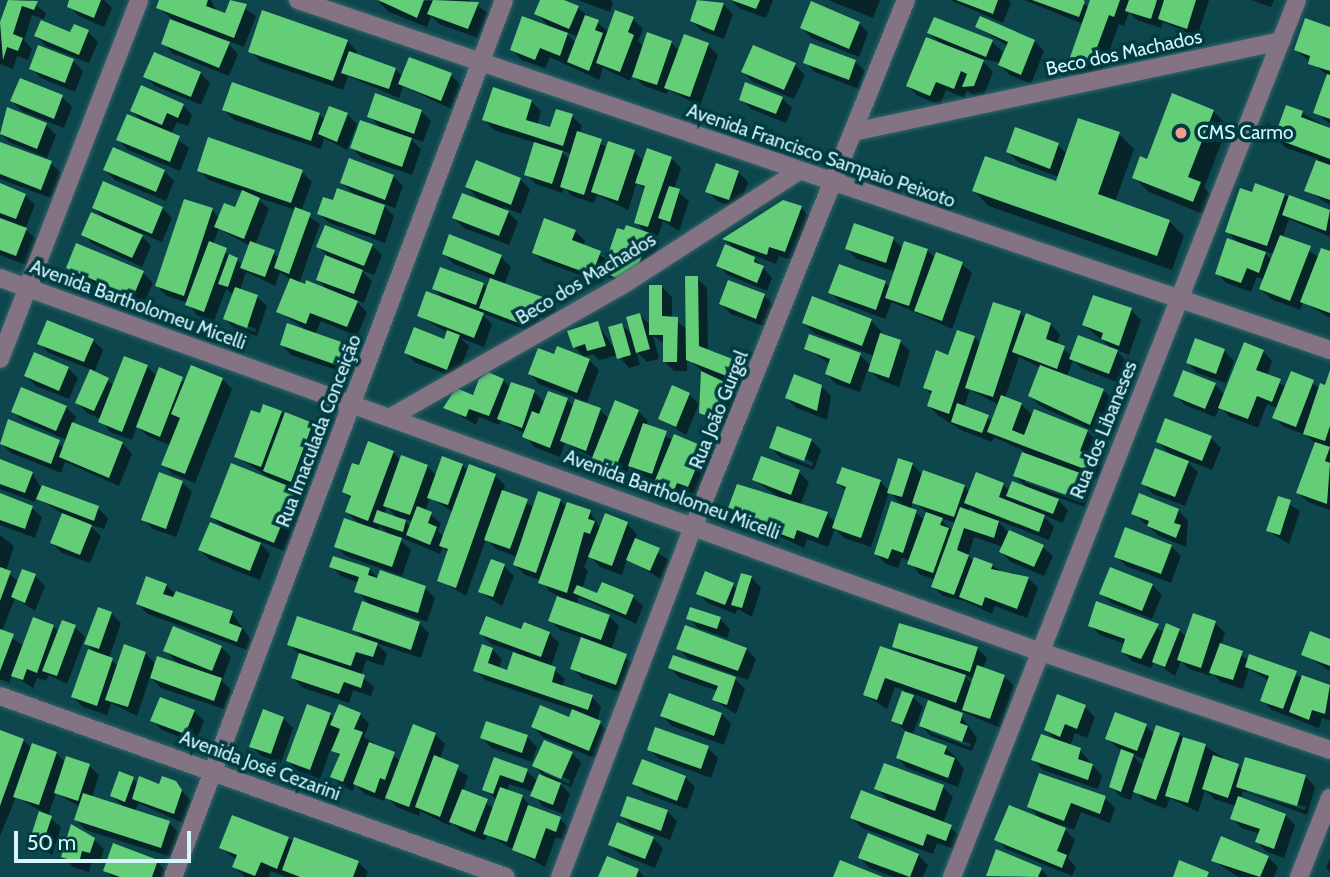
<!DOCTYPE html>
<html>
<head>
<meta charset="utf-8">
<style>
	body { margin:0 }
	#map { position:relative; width:1330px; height:877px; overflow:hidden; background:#0e464d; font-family:Cabin,sans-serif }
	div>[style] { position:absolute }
	.shadow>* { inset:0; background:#0007 }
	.building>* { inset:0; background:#63cd77 }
	.roads { filter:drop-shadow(0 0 2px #32666c) drop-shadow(0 0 2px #32666c) }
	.street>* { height:18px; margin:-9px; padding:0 9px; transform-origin:9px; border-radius:9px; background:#847383 }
	.dots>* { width:19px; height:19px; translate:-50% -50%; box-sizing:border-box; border:4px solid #003b42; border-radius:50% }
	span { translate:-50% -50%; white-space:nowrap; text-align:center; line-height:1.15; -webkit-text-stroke:7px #003b42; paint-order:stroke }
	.street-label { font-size:19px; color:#d5f7fc }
	.poi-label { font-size:19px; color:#d5f7fc }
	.left { translate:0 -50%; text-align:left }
	.scale { position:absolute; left:14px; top:831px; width:177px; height:32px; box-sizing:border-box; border:4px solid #d5f7fc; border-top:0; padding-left:9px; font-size:21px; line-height:24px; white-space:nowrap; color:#d5f7fc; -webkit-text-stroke:5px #003b42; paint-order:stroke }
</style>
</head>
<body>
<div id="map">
	<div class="shadow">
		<i style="clip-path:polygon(9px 0,29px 0,46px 13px,44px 19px,32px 15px,24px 40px,32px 49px,28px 60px,17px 56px,13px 69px,0 64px,0 27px)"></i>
		<i style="clip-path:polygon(71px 0,104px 0,112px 8px,104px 27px,79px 16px,69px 6px)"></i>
		<i style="clip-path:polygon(161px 0,211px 0,217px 12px,226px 15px,232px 0,256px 16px,244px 47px,224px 39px,238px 54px,229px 76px,172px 53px,163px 43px,172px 19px,158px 7px)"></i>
		<i style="clip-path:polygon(469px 0,488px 13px,478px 38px,439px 24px,431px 16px,427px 27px,389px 12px,379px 2px)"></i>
		<i style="clip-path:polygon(evenodd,542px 0,560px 0,578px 8px,609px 32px,633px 19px,643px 29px,638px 41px,644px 47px,671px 42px,679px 51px,708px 45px,718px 55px,700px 106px,668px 90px,667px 94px,644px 86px,632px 75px,630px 81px,603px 68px,599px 80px,550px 57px,545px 68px,522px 60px,512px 50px,551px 29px,536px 13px,542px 0,564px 31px,578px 37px,576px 43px,564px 31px)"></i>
		<i style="clip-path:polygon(578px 0,611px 0,613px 3px,610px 12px)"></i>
		<i style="clip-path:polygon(699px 0,723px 4px,733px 14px,724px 39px,702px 31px,692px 21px)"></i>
		<i style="clip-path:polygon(731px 0,773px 0,766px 18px,739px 8px)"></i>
		<i style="clip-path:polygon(828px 0,880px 0,873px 18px)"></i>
		<i style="clip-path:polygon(950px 0,1008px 0,1011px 3px,1003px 23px)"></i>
		<i style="clip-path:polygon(1024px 0,1078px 0,1089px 8px,1092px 0,1209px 0,1197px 37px,1163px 22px,1161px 28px,1137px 20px,1129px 12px,1124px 26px,1119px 24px,1102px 71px,1078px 75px,1069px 65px,1083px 24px)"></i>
		<i style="clip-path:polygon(1251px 0,1274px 0,1271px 7px)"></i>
		<i style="clip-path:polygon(981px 19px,1034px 41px,1044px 51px,1031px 84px,1010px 75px,997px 62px,981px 59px,993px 72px,984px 95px,973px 96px,967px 90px,964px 98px,946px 90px,940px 105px,918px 96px,908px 86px,943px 46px,929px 33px,992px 42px,1002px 51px,1001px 62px,1008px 46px,977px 27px)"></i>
		<i style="clip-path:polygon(859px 23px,868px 33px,859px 57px,812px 38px,802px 28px)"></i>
		<i style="clip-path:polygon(1330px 28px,1330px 124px,1315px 112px,1328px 76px,1296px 50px)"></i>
		<i style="clip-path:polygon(88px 32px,98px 42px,89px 63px,46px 46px,36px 36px)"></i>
		<i style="clip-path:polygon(347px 41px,357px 51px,355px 56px,395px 69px,403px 77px,451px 75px,461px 85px,451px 109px,403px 86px,399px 98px,348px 76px,343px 90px,260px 61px,250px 51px)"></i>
		<i style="clip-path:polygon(39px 48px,73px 61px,83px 71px,75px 92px,41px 78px,31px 68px)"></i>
		<i style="clip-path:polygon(805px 62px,855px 62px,865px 71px,859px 89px,815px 72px)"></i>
		<i style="clip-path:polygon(795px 65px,805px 75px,794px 99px,753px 82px,743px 72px)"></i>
		<i style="clip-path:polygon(200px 73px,210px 83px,201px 105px,155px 86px,145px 76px)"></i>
		<i style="clip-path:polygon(62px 97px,72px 107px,64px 128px,22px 111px,12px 101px)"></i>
		<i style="clip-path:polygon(782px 98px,792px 108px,786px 123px,751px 109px,741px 99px)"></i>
		<i style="clip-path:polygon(evenodd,531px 101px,541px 111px,537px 125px,551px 129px,572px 116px,582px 126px,579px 134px,607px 147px,634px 151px,644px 162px,671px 158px,681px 168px,674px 189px,689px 201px,679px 231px,663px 221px,658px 236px,646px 232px,659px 245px,648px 274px,614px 282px,605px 274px,602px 283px,544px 262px,534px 252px,575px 231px,585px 241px,583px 246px,608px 260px,648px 235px,636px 222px,646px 191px,637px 182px,628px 210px,597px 195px,594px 203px,572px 196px,564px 188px,562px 193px,536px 184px,526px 174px,536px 143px,494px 130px,484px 120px,531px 101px,560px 150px,572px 154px,570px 160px,560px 150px)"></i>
		<i style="clip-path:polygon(183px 105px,192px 115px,188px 126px,177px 122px,171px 134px,189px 148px,180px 171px,128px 150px,118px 140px,144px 123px,132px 111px)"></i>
		<i style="clip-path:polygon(8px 110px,46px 125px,56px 135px,47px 158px,9px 142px,0 133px)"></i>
		<i style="clip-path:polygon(224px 110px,319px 114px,325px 120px,347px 114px,357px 124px,347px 150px,324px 138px,321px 149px,234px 120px)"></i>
		<i style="clip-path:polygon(421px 111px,431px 121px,423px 142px,409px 137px,421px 149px,412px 175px,362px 158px,352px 148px,382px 129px,369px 116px)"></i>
		<i style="clip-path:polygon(1213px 111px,1228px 126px,1204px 188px,1215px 198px,1208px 216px,1149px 192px,1134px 177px)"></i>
		<i style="clip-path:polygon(1302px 113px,1330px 129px,1330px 205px,1306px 190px,1318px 159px,1286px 148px,1276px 138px)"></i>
		<i style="clip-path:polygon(1119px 134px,1134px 149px,1115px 202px,1169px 221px,1184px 236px,1172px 270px,989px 206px,974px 191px,1057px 183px,1059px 177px,1018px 162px,1008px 152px,1058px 145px,1067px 154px)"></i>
		<i style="clip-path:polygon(0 144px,51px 163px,61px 173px,51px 198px,0 179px)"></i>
		<i style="clip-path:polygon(105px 170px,164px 171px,174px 181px,166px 201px,115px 180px)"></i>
		<i style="clip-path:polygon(evenodd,199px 170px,302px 172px,312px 182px,301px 211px,320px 224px,299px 284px,329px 291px,318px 280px,327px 255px,318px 247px,372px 245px,382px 255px,374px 275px,361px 270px,372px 281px,364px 303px,354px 299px,367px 312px,357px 336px,321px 321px,315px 335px,349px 346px,359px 356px,352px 375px,291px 355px,282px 345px,304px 328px,278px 312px,291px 280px,280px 272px,275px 286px,246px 272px,240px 290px,257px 297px,267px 306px,257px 336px,235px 329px,225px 319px,234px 295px,226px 289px,214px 321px,197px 315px,188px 303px,167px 296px,157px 286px,212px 210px,219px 218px,236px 210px,243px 192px,209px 180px,199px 170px,256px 197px,296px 210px,279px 257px,255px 245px,269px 209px,256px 197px,199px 170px,219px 229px,250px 246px,243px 265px,213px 244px,219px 229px,199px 170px,235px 321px,256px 329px,255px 332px,235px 325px,235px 321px)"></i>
		<i style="clip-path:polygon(738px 172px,748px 182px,739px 209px,717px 201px,707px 191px)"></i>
		<i style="clip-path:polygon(393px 176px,403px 186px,395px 208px,381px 203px,394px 216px,385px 243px,329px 223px,319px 214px,356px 196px,342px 183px)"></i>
		<i style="clip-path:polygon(520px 179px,530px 189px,521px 214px,502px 206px,518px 222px,509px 245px,464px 228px,454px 218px,483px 203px,467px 187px)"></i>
		<i style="clip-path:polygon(0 185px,25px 195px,35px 205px,25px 229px,36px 239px,26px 265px,0 255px)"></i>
		<i style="clip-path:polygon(evenodd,1253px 195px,1284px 195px,1330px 211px,1330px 237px,1289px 219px,1283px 236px,1319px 257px,1330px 253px,1330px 318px,1303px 302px,1300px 310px,1271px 299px,1261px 289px,1265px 280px,1257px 277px,1251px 292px,1226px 283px,1217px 273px,1240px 245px,1227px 231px,1253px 195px,1261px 250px,1274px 254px,1272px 260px,1261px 250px)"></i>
		<i style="clip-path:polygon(94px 208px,162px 208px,172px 218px,162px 242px,138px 232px,151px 246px,142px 267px,93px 244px,83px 234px,105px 219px)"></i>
		<i style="clip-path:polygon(801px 208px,811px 218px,795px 261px,779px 256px,776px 264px,751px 254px,772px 278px,767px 291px,728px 275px,718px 265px,736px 251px,725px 239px)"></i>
		<i style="clip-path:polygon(893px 239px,903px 249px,927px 250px,935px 258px,962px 264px,972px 273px,952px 329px,892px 302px,885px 319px,840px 302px,830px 292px,885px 283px,891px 288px,896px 272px,857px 259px,847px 249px)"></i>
		<i style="clip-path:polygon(444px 254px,501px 257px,511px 267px,504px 285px,547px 300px,556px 310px,552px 322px,540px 317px,534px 333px,480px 312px,492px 324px,484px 347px,460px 338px,469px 346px,457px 378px,416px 363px,406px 353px,445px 341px,448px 333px,419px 316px,445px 300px,434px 289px,483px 284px,488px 290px,492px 279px,454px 264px)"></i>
		<i style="clip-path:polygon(68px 268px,143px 273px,153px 283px,143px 305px,78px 277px)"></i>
		<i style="clip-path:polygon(evenodd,697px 278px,707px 288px,708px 352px,734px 362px,744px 372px,739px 385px,715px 379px,738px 395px,724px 428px,701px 412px,702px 371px,687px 358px,687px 371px,674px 371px,664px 361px,665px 344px,653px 336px,659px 359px,647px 362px,636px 351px,640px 365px,629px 368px,618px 355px,599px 360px,593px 354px,584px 357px,575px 347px,597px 323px,618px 354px,622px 325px,633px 336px,640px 315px,651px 326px,662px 287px,672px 297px,672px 318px,687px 329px,697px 278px,709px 415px,723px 421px,721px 424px,709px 419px,709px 415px)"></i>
		<i style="clip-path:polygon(764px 296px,774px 305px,766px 327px,731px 314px,721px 304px)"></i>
		<i style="clip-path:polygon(evenodd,1131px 310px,1141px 320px,1129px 355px,1115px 349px,1127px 362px,1119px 383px,1081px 368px,1073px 360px,1067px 377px,1103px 390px,1113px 400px,1100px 434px,1040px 406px,1030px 396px,1041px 368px,1019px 357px,1005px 398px,1021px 404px,1033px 416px,1087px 431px,1097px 441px,1091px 457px,1102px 467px,1097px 479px,1079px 472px,1092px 485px,1085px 507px,1054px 496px,1068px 510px,1063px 523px,1043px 515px,1054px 527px,1049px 540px,997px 520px,1009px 533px,1043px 547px,1053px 556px,1044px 576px,1011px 562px,1001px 552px,1003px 547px,974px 537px,968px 556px,974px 562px,992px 565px,1009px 577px,1010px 572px,1028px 578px,1038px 588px,1027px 618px,995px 606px,992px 614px,965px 601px,943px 596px,933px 587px,936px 580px,919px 574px,910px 561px,902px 558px,898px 568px,886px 564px,876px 554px,904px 507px,889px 492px,871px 547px,844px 538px,835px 529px,828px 547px,807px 539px,804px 548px,740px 518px,730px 508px,783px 500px,754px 480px,799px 472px,809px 482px,800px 506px,827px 514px,836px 523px,846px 491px,838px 483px,880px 481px,889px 491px,912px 464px,923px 476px,964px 486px,970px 492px,1003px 485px,1010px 491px,1029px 489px,1015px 476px,1024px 451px,994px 437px,992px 442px,963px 431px,939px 416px,929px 406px,932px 395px,925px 388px,949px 357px,974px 337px,981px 344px,1020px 313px,1026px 319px,1050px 324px,1060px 334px,1057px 345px,1073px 356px,1115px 351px,1084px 325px,1131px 310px,970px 390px,999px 405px,993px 421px,964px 407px,970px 390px,1131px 310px,1025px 479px,1083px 500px,1082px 503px,1025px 482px,1025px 479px,1131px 310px,913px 501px,927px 513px,925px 520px,911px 509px,913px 501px,1131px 310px,970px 507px,978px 515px,968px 512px,970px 507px,1131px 310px,939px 518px,956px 523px,953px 531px,939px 518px)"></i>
		<i style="clip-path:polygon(871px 321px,881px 331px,880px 335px,900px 342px,910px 351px,899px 387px,880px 380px,868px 369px,860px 392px,836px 384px,827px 374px,830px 364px,806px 348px,860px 355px,871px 366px,874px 356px,814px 333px,804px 323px)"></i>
		<i style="clip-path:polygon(93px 340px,103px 350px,94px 373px,114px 385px,147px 366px,157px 377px,186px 382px,222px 379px,232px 389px,195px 483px,173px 474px,163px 464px,171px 446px,148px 436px,137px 426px,132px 440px,110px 432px,101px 419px,87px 413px,78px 403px,92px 370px,49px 353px,40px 344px)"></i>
		<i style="clip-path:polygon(1224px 351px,1234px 361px,1226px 383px,1197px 373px,1188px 363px)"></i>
		<i style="clip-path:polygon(1263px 351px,1272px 361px,1267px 376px,1286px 387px,1292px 373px,1320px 388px,1326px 387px,1330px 374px,1330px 510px,1308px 502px,1298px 493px,1315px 443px,1306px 435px,1284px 427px,1274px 417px,1278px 409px,1267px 404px,1258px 428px,1230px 417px,1220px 407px,1215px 417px,1185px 405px,1175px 395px,1215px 385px,1225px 395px)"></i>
		<i style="clip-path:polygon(555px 356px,589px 360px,599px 370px,587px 402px,539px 384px,530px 374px)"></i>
		<i style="clip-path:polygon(68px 368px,78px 378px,69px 399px,36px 386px,26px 376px)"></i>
		<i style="clip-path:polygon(503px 380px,511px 388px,512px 384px,534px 392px,545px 403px,567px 400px,574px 406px,600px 410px,609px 419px,638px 411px,648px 421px,646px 426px,673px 440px,704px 448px,714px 458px,698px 496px,687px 491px,681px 506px,663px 499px,653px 489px,657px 481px,640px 476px,630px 466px,624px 481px,602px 472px,592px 462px,594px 458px,565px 443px,560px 457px,534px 447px,525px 434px,501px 420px,499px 425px,479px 417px,476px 425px,445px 407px)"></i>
		<i style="clip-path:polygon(821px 386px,831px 396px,827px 420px,797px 408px,787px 398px)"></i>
		<i style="clip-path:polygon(689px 394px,699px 404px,686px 435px,660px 419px)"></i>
		<i style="clip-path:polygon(66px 407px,76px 417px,73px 424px,123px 444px,132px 454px,119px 486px,65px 462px,61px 473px,11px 453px,1px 443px,9px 422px,64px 447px,67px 440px,23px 421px,13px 411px)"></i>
		<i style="clip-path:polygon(281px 413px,312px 424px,322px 434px,301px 491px,292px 487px,305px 500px,284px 551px,257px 540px,270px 554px,260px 580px,210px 560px,200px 550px,226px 530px,212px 517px,277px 483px,236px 456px,261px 415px)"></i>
		<i style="clip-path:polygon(1211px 438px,1221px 448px,1212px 470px,1184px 459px,1198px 472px,1185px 506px,1153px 494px,1143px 484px,1172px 456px,1158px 442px)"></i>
		<i style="clip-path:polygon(evenodd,811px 440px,821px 450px,814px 470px,781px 458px,771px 448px,811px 440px,781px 451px,813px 462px,812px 466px,781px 454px,781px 451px)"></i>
		<i style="clip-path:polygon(evenodd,393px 452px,401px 461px,427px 466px,437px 476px,462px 465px,468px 471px,495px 476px,505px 485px,503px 492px,534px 507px,560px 501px,567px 507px,590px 512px,601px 529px,627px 524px,637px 534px,635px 539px,669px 560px,661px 579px,627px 559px,622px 575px,600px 567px,589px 555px,584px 567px,588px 571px,582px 589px,598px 595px,633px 597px,643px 606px,636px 624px,579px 597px,576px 605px,609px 616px,619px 626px,611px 650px,636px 665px,625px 694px,582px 678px,572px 668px,583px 638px,560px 630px,550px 620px,559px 596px,550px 592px,541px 580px,525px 575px,515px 565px,517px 557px,496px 549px,486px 539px,466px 596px,439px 580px,449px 553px,443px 547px,440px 554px,395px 535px,411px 550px,402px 576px,346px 556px,336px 546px,361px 526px,347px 512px,351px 499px,344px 492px,360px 468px,393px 452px,430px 498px,453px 512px,444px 537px,438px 531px,441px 523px,425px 511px,430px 498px,393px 452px,387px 507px,399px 520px,384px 515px,387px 507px,393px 452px,401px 517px,413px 522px,411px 527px,401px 517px,393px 452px,380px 526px,390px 536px,378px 532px,380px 526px)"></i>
		<i style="clip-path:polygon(0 461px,32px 473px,40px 486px,98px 508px,108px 518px,104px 529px,88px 524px,101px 536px,90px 563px,62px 553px,52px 543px,63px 514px,36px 497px,35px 502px,0 489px)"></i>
		<i style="clip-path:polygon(182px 482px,192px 492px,176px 537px,153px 529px,143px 519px)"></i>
		<i style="clip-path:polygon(0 495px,32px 508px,42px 517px,35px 538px,0 525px)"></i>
		<i style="clip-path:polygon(1140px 496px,1179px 511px,1188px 521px,1186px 547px,1159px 536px,1133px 513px)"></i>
		<i style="clip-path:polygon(1279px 498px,1300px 511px,1289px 544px,1268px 531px)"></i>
		<i style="clip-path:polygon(0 535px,14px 546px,6px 571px,19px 582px,35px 576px,45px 586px,35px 611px,15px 598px,2px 631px,24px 646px,53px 626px,59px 632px,75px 627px,85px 637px,67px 684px,49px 675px,46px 681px,37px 678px,33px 688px,12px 674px,9px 683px,0 679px)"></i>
		<i style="clip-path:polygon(1171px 546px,1181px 556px,1171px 583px,1126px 566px,1116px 556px)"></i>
		<i style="clip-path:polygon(504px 566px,514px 576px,502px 606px,480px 592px)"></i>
		<i style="clip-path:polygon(332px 567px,369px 569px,379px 579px,425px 588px,435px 598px,427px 622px,376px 604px,419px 623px,429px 633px,421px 658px,376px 643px,387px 654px,383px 666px,366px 660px,361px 676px,374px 687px,371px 696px,353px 690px,349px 703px,303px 688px,293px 678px,300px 655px,289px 644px,366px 641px,354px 629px,372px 607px,357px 591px,359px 583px,341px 576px)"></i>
		<i style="clip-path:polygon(706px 574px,738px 589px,743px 575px,752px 578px,761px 588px,752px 617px,738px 609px,735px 614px,708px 603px,698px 593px)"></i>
		<i style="clip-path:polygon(166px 585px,176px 595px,232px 613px,251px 640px,247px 650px,148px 614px,138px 604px)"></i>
		<i style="clip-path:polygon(1152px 585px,1162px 595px,1152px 619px,1111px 603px,1101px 593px)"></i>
		<i style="clip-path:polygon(1097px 603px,1165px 632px,1179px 630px,1187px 638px,1215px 623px,1225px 633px,1221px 645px,1249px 660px,1330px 687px,1330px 721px,1322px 718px,1319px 728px,1272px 710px,1262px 700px,1269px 681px,1249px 669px,1243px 689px,1221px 682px,1212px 673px,1211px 676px,1189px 669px,1181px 661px,1175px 676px,1154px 661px,1151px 668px,1132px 661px,1123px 652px,1125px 644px,1100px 635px,1090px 625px)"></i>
		<i style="clip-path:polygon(111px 613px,121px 623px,109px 658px,118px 666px,145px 653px,156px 665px,180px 665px,165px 651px,221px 647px,231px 657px,222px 681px,231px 690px,224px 709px,161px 688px,150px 677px,137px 716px,111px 703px,107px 715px,83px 707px,73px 697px,97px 654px,87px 644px)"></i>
		<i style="clip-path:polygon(688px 618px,720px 619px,730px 629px,727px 638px,698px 628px)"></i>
		<i style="clip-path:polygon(522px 631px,549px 633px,559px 643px,551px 667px,565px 679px,562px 687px,592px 697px,601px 707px,597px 721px,610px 733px,599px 760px,543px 737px,533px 727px,570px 719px,573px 710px,485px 680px,475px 670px,492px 649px,502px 659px,499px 669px,508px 672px,515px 652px,491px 644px,481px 634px)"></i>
		<i style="clip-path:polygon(1330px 641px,1330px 671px,1303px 654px)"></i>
		<i style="clip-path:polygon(evenodd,894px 646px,977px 648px,987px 658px,983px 669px,1004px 676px,1014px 686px,1000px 728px,956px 709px,977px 738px,972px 751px,931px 736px,921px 726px,930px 700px,908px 692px,923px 707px,912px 736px,946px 748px,956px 758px,964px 769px,958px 787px,907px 768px,898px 758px,907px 732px,893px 720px,904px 690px,895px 687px,887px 709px,865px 695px,904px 656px,894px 646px,963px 675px,975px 679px,973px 684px,963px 675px,894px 646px,930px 729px,971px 744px,970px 747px,930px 732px,930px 729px)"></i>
		<i style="clip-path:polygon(678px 648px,746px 649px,756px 659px,748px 680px,688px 658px)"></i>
		<i style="clip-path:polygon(674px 657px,735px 679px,745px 689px,736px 714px,714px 700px,718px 691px,680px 678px,670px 668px)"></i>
		<i style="clip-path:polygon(1085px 707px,1095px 717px,1087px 738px,1075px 733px,1070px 746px,1080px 750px,1102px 776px,1098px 789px,1043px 770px,1033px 760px,1058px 742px,1046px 730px)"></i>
		<i style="clip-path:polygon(194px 711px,204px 721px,195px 743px,162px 730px,153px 721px)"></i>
		<i style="clip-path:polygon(evenodd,330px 714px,335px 719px,360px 714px,369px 724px,364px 737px,401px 761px,435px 734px,445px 744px,440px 759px,468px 776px,463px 791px,494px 808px,497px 800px,484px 789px,495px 759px,527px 771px,538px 782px,548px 780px,534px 766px,572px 753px,581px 763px,571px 787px,558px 781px,570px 794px,563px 814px,542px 806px,534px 792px,509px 784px,507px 791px,522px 796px,532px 808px,560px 819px,570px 829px,566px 841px,556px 837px,545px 867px,487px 835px,485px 841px,461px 831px,451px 822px,450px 826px,420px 811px,419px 816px,397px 807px,386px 796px,384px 801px,365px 794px,355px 784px,353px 791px,342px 786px,332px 776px,340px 757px,331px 748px,320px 779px,298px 771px,288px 761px,330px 714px,544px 769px,570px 780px,569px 784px,544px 773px,544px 769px)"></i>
		<i style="clip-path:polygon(722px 714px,731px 724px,724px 745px,672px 726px,662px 716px)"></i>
		<i style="clip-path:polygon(283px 718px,293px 728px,281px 763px,261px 756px,251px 746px)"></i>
		<i style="clip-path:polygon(evenodd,1146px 726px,1155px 735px,1179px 735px,1205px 746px,1243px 771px,1246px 759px,1306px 777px,1315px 787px,1307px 815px,1243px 791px,1240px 799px,1285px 815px,1295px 825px,1284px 858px,1267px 852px,1257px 842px,1260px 834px,1242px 828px,1232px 818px,1236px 806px,1214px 799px,1205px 790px,1198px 812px,1170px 798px,1166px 809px,1145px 801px,1134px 790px,1131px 800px,1121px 797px,1111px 787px,1122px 751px,1107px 739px,1146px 726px,1132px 754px,1146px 760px,1144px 766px,1139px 762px,1132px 754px,1146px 726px,1247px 789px,1306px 807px,1305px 810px,1247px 792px,1247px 789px)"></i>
		<i style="clip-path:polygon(0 732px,23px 740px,32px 749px,56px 753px,66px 763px,89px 766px,99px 775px,92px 798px,125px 808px,112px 796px,133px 779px,138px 784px,175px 783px,191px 801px,183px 823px,138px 803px,135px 812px,169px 823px,179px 833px,171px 857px,86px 830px,76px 820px,80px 807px,56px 793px,48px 816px,61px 827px,52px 855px,31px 841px,41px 811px,16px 797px,0 836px)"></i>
		<i style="clip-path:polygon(527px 737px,537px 747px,532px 762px,492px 748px,482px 738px)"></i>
		<i style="clip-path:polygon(708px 748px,718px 758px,711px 778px,659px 759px,649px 749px)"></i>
		<i style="clip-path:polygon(685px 777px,695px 787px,687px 809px,644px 793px,634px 783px)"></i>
		<i style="clip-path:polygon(943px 787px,953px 797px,943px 823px,961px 836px,956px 850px,937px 843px,933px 854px,862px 828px,852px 818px,892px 804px,876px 788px)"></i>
		<i style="clip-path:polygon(1105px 798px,1115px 808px,1110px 823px,1081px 812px,1074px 830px,1060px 824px,1075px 840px,1068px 858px,1076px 867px,1072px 876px,1006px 849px,997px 839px,1042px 820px,1029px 807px)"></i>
		<i style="clip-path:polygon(667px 811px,677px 821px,670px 840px,632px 826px,622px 816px)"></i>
		<i style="clip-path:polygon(653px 838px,663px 848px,655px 868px,620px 854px,610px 844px)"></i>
		<i style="clip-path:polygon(93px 839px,104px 849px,100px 862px,92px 860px,89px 872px,73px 867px,63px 857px)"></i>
		<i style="clip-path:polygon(288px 839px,358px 862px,368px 872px,366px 877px,286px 877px,271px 871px,268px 877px,245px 877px,234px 867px,237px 860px,221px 848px)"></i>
		<i style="clip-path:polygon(918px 855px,928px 865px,923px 877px,893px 877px,870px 868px,860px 858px)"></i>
		<i style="clip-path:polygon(1268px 857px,1278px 867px,1274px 877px,1238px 877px,1214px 861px)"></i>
		<i style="clip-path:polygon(1330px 858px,1330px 872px,1326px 868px)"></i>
		<i style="clip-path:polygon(157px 862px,167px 872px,165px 877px,112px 877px,105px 870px)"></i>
		<i style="clip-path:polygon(1041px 869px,1048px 877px,988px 875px)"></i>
		<i style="clip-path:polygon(638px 870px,644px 877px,600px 877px)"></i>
	</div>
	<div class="building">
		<i style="clip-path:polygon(8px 0,38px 1px,34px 10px,22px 6px,13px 34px,23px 38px,18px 51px,7px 47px,3px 60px,0 22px)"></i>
		<i style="clip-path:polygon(69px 0,101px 0,94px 18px,67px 7px)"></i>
		<i style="clip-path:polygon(159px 0,208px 0,206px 6px,225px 13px,230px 0,247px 4px,234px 38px,156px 8px)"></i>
		<i style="clip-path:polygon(378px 0,424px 0,417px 18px)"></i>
		<i style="clip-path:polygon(433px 0,479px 2px,468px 29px,427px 14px)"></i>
		<i style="clip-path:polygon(540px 0,564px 0,579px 6px,569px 29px,534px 14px)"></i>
		<i style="clip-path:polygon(697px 0,724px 3px,714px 31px,690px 21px)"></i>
		<i style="clip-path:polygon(731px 0,760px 0,756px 9px)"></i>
		<i style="clip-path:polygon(956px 0,998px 0,993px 14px)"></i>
		<i style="clip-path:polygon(1032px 0,1083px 0,1085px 1px,1079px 17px)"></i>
		<i style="clip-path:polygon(1090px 0,1120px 0,1114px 17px,1109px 15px,1092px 61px,1067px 66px)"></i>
		<i style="clip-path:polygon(1129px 0,1157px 0,1151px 19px,1125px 11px)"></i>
		<i style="clip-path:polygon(1164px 0,1196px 0,1187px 29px,1158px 19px)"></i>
		<i style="clip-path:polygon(811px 1px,860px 22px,849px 49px,800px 28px)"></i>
		<i style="clip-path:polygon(262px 10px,348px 40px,333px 81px,248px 52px)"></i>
		<i style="clip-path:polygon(615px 10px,634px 17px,628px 32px,634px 35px,620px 72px,596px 63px)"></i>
		<i style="clip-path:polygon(585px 15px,599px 20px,595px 30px,603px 33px,589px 71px,567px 62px)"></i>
		<i style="clip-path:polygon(522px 16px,568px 33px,560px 56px,540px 48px,535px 60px,510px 50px)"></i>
		<i style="clip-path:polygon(980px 16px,1035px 40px,1021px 75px,998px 65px,1008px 42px,975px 27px)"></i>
		<i style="clip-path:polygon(934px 17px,993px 40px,986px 57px,927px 33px)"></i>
		<i style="clip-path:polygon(1305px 18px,1330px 27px,1330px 71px,1308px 64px,1310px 56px,1294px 50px)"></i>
		<i style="clip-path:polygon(170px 19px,230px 42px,219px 68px,161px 44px)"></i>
		<i style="clip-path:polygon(41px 20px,70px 32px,74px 24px,89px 30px,79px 55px,34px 36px)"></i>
		<i style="clip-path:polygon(647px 32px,672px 41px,657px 85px,632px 77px)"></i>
		<i style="clip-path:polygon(684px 34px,709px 43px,690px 97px,664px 88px)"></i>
		<i style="clip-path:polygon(926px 37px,984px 60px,974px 86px,962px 87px,967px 74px,961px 71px,954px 89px,936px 82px,930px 96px,906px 86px)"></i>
		<i style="clip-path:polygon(810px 43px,856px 60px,849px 80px,803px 63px)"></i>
		<i style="clip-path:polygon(38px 45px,74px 59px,65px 83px,29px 69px)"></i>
		<i style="clip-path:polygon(753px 45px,796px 63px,784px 90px,741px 72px)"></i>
		<i style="clip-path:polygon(349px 51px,396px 68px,389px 89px,341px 73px)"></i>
		<i style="clip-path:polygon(154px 52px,201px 72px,191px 97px,143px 77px)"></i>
		<i style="clip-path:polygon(409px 57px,452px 73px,441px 101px,398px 84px)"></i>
		<i style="clip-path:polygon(1327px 74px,1330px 75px,1330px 119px,1313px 113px)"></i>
		<i style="clip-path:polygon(20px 78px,63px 95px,54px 119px,10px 101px)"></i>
		<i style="clip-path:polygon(232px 82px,320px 113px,311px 141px,222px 110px)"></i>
		<i style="clip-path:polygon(745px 82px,783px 97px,776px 114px,739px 100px)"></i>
		<i style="clip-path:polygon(141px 85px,184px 104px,178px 118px,167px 113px,162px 125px,130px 111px)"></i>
		<i style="clip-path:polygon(493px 87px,532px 100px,526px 120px,550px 127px,556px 109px,573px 114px,563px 146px,482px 120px)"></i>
		<i style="clip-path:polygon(375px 93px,422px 110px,414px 134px,367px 117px)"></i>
		<i style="clip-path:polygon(1172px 93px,1214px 110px,1188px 177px,1201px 182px,1193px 202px,1132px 178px,1140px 156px,1147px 159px)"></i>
		<i style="clip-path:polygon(1286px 105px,1303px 111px,1301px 117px,1330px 128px,1330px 159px,1274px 138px)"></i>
		<i style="clip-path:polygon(329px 106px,348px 113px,337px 142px,318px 134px)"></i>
		<i style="clip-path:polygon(7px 107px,47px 123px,37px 149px,0 134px)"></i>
		<i style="clip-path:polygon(127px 114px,180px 136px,170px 162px,116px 140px)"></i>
		<i style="clip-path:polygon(1078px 118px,1120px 132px,1098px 194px,1170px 220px,1157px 256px,972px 191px,985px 156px,1056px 181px)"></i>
		<i style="clip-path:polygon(360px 120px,412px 138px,402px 167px,350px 148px)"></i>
		<i style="clip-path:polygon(1015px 127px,1059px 143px,1050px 169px,1006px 152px)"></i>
		<i style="clip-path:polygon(577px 131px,602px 139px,584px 195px,560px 187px)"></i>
		<i style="clip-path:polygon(208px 137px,303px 170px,291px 203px,197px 171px)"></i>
		<i style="clip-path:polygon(608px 141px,635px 150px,618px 201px,591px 192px)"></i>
		<i style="clip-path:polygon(0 142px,52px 161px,41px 190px,0 174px)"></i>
		<i style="clip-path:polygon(534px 142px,563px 151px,552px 184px,524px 175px)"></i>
		<i style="clip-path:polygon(113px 147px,165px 170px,156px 192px,103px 170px)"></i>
		<i style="clip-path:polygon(647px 148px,672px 157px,648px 227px,634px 223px,645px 186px,635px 183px)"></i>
		<i style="clip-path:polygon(349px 158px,394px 175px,385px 200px,340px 183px)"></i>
		<i style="clip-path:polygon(476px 160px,521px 178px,511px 205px,465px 187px)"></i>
		<i style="clip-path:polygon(1316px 160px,1330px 165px,1330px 200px,1304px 191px)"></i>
		<i style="clip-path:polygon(716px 163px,739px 171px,729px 200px,705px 192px)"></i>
		<i style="clip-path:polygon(103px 181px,163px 207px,152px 234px,92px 208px)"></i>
		<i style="clip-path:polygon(0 183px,26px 194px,16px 219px,0 213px)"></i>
		<i style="clip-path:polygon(1255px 183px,1285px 194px,1267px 246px,1225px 232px,1240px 188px,1252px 192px)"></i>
		<i style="clip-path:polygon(669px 186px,680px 189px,670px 222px,658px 218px)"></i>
		<i style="clip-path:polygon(337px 188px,385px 205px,375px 235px,317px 214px,323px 197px,333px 200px)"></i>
		<i style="clip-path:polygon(242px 190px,260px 198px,244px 239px,214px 227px,224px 203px,235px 207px)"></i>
		<i style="clip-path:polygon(462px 193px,509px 211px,499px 236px,452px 218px)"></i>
		<i style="clip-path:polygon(1289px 195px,1330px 210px,1326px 231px,1282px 215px)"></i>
		<i style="clip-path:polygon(184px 199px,213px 208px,184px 296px,155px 286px)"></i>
		<i style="clip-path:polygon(783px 200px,802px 206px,785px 252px,769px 247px,767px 255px,722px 239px)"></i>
		<i style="clip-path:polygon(295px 207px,311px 213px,289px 274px,274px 268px)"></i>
		<i style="clip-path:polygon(91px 212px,143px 235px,132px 258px,81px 235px)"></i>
		<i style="clip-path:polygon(0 218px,27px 228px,16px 256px,0 250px)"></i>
		<i style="clip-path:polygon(544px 218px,576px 230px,572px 240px,601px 251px,592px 275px,532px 253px)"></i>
		<i style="clip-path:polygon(854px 223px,894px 237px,886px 263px,845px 249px)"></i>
		<i style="clip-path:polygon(325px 225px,373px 244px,364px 266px,316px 247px)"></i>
		<i style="clip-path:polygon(626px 225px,650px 233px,639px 264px,619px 279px,602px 272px,617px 228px,624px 230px)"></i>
		<i style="clip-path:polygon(449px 234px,502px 255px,494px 275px,442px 254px)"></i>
		<i style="clip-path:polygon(1280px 235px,1311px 246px,1290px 301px,1259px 289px)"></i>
		<i style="clip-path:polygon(1227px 238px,1266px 252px,1259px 273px,1247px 268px,1241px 283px,1215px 274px)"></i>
		<i style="clip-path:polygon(209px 241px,227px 248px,204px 312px,185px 305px)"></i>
		<i style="clip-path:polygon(250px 241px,275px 250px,265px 277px,240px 268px)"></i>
		<i style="clip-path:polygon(904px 241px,928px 249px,909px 306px,885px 298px)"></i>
		<i style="clip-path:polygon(76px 243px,144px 271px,133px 297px,66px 268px)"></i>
		<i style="clip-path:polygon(725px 244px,755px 257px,754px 262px,764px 266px,757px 283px,716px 266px)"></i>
		<i style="clip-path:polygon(1321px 248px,1330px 251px,1330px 313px,1300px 302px)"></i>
		<i style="clip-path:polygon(936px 252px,963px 262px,942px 321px,914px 311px)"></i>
		<i style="clip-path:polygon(229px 254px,238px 258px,228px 287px,218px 284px)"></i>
		<i style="clip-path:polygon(325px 255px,363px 270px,354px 294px,316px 280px)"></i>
		<i style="clip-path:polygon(839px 264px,886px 281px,876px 310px,828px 293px)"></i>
		<i style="clip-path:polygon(440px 267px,484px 283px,476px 305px,432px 289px)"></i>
		<i style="clip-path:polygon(685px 276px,698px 276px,699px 346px,735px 360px,729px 377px,686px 360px)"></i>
		<i style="clip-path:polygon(290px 278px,305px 284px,306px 280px,358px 301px,347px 327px,310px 313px,306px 324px,276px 312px)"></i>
		<i style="clip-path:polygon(490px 278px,548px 299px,543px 313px,530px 308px,524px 325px,479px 308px)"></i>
		<i style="clip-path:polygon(728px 280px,765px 294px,756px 319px,719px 304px)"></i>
		<i style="clip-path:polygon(649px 285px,662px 285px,662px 316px,678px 317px,677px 362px,663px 362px,663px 335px,649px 335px)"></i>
		<i style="clip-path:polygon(235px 287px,258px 295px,247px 328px,223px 319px)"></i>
		<i style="clip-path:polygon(426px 291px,484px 313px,474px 338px,417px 316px)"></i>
		<i style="clip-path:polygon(1093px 295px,1132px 308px,1119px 346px,1101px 339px,1103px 333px,1082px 325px)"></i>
		<i style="clip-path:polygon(812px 296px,872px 319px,862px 346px,802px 323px)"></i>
		<i style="clip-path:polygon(993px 302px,1021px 311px,993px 397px,965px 388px)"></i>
		<i style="clip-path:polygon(640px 313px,650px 349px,636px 353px,626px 317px)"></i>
		<i style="clip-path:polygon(1026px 313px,1051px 323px,1046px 339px,1065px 346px,1057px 369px,1012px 352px)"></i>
		<i style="clip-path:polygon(47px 320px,94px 339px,84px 362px,37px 344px)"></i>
		<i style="clip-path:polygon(598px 321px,606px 346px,587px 351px,585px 344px,573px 348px,567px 331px)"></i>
		<i style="clip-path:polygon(287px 323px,350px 345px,342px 367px,280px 345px)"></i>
		<i style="clip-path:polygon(622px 323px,631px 355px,617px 359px,608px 327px)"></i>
		<i style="clip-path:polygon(414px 327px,444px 339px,447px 330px,460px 335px,447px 370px,404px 353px)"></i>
		<i style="clip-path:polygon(957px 330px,975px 336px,949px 414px,927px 406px,932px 391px,923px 388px,936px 350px,948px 355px)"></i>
		<i style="clip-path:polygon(880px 333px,901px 340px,889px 378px,868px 371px)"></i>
		<i style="clip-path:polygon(809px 334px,861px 353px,850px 384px,825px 374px,830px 359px,804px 349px)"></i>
		<i style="clip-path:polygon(1078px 335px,1118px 350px,1109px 374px,1069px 359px)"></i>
		<i style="clip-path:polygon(1195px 338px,1225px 349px,1216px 374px,1186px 363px)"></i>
		<i style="clip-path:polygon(1244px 342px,1264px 350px,1256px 370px,1281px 379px,1272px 402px,1257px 396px,1248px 419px,1218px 408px)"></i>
		<i style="clip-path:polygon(557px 346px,590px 359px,577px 393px,528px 374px,538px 348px,554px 354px)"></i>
		<i style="clip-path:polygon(34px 352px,69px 367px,59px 391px,24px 376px)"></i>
		<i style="clip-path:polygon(124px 356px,148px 365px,122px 432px,98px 422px)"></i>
		<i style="clip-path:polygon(191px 365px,223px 378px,185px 474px,161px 465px,180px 418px,171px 414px)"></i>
		<i style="clip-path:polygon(1040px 365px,1104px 389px,1090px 425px,1028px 396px)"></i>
		<i style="clip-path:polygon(159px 367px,183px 377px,160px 437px,136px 427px)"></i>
		<i style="clip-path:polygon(90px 369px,109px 378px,94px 411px,75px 403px)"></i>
		<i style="clip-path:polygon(1183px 370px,1216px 383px,1205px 409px,1173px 396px)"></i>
		<i style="clip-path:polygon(1330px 370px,1330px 426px,1325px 441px,1303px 434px,1320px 383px,1325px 385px)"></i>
		<i style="clip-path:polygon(701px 371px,729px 384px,714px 419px,699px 413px)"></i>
		<i style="clip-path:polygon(1291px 371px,1314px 380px,1296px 427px,1272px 418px)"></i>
		<i style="clip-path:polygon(488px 372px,504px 379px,489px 416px,469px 409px,466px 417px,443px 408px,456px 388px,473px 395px,479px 379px)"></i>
		<i style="clip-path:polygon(794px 374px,822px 385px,817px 411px,785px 398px)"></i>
		<i style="clip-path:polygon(511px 382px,535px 390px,522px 428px,497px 419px)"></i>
		<i style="clip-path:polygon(672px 385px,690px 393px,676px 427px,658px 419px)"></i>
		<i style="clip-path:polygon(21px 387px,67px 406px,56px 431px,11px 412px)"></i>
		<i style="clip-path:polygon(548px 391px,568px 398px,550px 448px,522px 437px,532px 411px,539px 414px)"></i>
		<i style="clip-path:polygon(1001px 395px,1022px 403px,1012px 430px,1024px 435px,1034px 409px,1088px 430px,1080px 451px,1093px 456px,1087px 470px,987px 432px)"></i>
		<i style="clip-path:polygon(575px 399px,601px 408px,586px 451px,560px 441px)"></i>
		<i style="clip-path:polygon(615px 400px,639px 410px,614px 472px,590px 463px)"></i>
		<i style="clip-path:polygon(957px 403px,989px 415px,982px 433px,951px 422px)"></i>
		<i style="clip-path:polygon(263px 404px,282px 411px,261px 467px,234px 457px,251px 410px,260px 413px)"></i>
		<i style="clip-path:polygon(285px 412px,313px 423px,291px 482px,263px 471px)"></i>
		<i style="clip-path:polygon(1165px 418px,1212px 436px,1202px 461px,1156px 442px)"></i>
		<i style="clip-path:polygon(8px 419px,60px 440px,51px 464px,0 444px)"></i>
		<i style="clip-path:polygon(72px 422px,123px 442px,109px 478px,59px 457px)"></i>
		<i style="clip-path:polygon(643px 423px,667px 431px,652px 474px,628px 466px)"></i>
		<i style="clip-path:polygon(777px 426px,812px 439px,804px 461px,769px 448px)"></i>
		<i style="clip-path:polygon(674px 434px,705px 447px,688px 487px,677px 483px,671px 498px,651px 490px)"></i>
		<i style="clip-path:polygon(368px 441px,394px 451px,368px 521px,345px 512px,351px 496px,342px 492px,352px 463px,359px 465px)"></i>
		<i style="clip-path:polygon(1315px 442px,1330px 447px,1325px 461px,1330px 463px,1327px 504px,1296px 493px)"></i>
		<i style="clip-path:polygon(1155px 448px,1189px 461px,1175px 497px,1141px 484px)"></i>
		<i style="clip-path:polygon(1022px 452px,1083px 474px,1075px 498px,1013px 476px)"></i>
		<i style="clip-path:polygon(401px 455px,428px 465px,410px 515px,383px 506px)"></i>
		<i style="clip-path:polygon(442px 456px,463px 464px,448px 505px,427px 498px)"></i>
		<i style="clip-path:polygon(761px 456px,800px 470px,791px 495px,752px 480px)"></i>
		<i style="clip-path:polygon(898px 458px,913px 463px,902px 497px,887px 493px)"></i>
		<i style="clip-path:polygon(0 459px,33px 472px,25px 493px,0 484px)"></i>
		<i style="clip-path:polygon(231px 463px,296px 489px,274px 543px,210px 517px)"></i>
		<i style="clip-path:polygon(469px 464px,496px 474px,456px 588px,437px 581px,448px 549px,439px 546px)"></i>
		<i style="clip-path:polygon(842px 467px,881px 480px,861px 538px,832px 528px,846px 487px,836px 483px)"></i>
		<i style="clip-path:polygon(923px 470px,965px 485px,954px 517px,912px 503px)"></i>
		<i style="clip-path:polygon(159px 472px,183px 481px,166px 529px,141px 520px)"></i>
		<i style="clip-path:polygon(976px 472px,1004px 483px,999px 497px,1045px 515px,1039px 532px,964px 503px)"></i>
		<i style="clip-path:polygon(1012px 481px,1059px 499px,1053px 514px,1006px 496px)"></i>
		<i style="clip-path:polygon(737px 484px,828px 512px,818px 538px,797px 530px,794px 539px,770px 530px,772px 525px,728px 508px)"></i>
		<i style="clip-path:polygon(42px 485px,99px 506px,94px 521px,36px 499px)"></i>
		<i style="clip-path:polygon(502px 490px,528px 499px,510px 549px,484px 540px)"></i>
		<i style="clip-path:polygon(538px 491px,561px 499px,536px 573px,513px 565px)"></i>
		<i style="clip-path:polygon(0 493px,33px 506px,25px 529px,0 520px)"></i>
		<i style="clip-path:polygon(1139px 493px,1179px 509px,1174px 523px,1181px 525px,1176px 538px,1147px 526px,1149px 521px,1131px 514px)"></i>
		<i style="clip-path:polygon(1278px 496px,1291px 500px,1280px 535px,1266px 531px)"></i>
		<i style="clip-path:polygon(891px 501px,917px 510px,903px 553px,892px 549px,888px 559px,874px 554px)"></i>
		<i style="clip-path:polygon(567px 502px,591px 510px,588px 519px,595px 521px,590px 534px,584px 532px,567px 593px,538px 583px)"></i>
		<i style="clip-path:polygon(417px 506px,432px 512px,428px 523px,437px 527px,430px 545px,406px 535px)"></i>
		<i style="clip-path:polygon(960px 507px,999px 521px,994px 538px,964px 528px,957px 550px,969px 555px,954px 595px,931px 587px)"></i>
		<i style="clip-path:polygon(377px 510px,406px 520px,403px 532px,373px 522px)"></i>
		<i style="clip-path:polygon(926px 512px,943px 518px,940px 525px,949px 528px,933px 573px,907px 564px)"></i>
		<i style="clip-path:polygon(62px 513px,92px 525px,80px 555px,50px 543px)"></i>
		<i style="clip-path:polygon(605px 513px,628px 522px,612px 566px,588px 557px)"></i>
		<i style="clip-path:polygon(344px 518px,402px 538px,392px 567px,334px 547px)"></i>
		<i style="clip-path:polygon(210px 522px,261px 543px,250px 571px,198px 550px)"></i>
		<i style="clip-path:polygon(1125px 527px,1172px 545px,1161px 574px,1114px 557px)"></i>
		<i style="clip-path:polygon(1009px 530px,1044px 545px,1034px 567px,999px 552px)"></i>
		<i style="clip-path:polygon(635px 538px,660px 548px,650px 571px,626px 560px)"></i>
		<i style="clip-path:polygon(333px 556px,370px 568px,368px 575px,377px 578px,380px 570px,426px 586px,418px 613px,354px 592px,359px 577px,329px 567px)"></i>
		<i style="clip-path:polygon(974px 557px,993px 564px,991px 569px,1029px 577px,1017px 609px,985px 597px,982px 606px,959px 597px)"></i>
		<i style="clip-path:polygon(491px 559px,505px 564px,493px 597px,478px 592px)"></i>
		<i style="clip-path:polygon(0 567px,11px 571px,0 601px)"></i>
		<i style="clip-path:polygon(1110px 567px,1153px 584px,1142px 611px,1099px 594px)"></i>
		<i style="clip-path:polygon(22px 569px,36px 574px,25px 603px,11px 597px)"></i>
		<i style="clip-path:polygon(705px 571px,734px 583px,725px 605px,696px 594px)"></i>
		<i style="clip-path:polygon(741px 573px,752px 576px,742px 608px,731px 605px)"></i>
		<i style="clip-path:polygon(146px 576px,167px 584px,163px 594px,173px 597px,176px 591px,233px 611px,229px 623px,242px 628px,237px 642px,136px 604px)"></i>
		<i style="clip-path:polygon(602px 582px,634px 595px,626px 615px,573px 593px,577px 585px,597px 593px)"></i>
		<i style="clip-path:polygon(557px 596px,610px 615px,601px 640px,548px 621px)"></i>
		<i style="clip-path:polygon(362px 601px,420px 622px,411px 650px,352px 630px)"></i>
		<i style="clip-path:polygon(1096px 601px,1159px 624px,1141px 659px,1121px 652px,1125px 639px,1088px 626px)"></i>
		<i style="clip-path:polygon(98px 607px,112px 612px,99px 649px,84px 644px)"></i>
		<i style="clip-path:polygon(690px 607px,721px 617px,717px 629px,686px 619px)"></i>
		<i style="clip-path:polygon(1193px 613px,1216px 621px,1201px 668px,1177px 660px)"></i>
		<i style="clip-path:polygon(297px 616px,378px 643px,373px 657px,356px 652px,351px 666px,287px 645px)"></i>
		<i style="clip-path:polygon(486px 616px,521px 629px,524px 622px,550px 632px,541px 657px,479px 634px)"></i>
		<i style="clip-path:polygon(33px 617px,54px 625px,37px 673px,27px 669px,23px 680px,11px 676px)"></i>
		<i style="clip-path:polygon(62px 620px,76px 625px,57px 676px,42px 671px)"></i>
		<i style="clip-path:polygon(899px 623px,978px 647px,970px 672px,892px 647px)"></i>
		<i style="clip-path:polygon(1166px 623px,1180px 629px,1165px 667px,1152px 662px)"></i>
		<i style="clip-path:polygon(685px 625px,747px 648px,738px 671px,676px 649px)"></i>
		<i style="clip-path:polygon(173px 626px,222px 646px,212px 671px,163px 651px)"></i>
		<i style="clip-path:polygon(0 629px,14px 634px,0 671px)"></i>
		<i style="clip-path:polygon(1310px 631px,1330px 639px,1330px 666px,1301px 655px)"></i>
		<i style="clip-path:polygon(581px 637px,627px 654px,616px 685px,570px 669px)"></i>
		<i style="clip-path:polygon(1220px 643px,1243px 651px,1233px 680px,1209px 673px)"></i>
		<i style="clip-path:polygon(124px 644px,146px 652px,128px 707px,105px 700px)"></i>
		<i style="clip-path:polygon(482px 644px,493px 648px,488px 663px,507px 670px,513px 652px,556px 667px,552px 682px,593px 695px,588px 710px,473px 671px)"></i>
		<i style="clip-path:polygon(880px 646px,966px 675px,956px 703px,885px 678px,877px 700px,863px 695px)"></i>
		<i style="clip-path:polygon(88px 649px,113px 658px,97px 706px,71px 697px)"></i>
		<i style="clip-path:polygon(299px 653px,365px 675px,361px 688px,344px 682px,339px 694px,291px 678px)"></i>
		<i style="clip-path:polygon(1249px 654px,1297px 671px,1283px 709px,1260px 701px,1269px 676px,1245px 667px)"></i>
		<i style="clip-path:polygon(673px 655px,736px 677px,727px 705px,712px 700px,718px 686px,668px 668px)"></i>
		<i style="clip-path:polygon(157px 656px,222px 678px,214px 701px,150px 678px)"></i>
		<i style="clip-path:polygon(977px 665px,1005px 675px,990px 719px,962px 710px)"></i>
		<i style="clip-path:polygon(1302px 675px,1330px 685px,1325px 714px,1312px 710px,1309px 720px,1289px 712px)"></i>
		<i style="clip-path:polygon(902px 691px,914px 695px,902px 725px,891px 721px)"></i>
		<i style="clip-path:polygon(669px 693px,722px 713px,714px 736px,660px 716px)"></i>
		<i style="clip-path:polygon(1057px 694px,1086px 705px,1077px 729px,1065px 724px,1060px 737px,1044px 730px)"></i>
		<i style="clip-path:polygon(160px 697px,195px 710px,185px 734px,150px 721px)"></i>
		<i style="clip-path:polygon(928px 700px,963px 713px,960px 723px,968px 726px,962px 742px,919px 726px)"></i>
		<i style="clip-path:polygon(307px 704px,331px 713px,310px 770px,286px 761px)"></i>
		<i style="clip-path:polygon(339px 704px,361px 713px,354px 729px,363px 732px,343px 782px,330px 777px,340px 754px,331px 751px,340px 729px,330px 725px)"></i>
		<i style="clip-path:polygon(540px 705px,569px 717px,572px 709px,601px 721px,589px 751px,531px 727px)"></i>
		<i style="clip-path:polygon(263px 709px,284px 717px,271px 754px,249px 747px)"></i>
		<i style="clip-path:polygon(1115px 712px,1147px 724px,1137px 751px,1105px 739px)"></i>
		<i style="clip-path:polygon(486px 721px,528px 735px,522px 753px,480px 738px)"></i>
		<i style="clip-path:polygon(413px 724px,436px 733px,409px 807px,385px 798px)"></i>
		<i style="clip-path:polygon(1156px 725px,1180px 733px,1156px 800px,1133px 792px)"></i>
		<i style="clip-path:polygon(655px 727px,709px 746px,701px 769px,647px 750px)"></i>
		<i style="clip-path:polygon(0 730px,24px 739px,0 806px)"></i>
		<i style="clip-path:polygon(905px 731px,947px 746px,944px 754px,955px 758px,948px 778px,896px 758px)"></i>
		<i style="clip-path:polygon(1041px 734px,1081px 748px,1078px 759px,1093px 764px,1088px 780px,1031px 760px)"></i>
		<i style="clip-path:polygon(1183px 737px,1206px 744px,1188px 803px,1165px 796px)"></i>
		<i style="clip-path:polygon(544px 740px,573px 752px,561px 779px,532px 766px)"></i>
		<i style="clip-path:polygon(369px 742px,395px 752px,385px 780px,380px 778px,375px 793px,353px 784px)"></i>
		<i style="clip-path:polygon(32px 743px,57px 752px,39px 805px,13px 797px)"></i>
		<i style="clip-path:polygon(1121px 749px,1134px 754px,1121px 792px,1109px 787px)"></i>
		<i style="clip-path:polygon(434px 755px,459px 765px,440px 817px,415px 807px)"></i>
		<i style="clip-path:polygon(1213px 755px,1239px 764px,1228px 798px,1202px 789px)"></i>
		<i style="clip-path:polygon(66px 756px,90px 764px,78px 801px,54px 793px)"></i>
		<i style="clip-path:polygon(494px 757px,528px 769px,523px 783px,500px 775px,493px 794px,482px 790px)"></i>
		<i style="clip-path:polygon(1245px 757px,1306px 775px,1297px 806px,1236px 787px)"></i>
		<i style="clip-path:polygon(642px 759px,686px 776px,677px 801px,632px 784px)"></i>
		<i style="clip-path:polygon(884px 763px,944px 785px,935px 811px,874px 789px)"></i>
		<i style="clip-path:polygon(119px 771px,134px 777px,125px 802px,110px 796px)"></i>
		<i style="clip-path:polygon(1039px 773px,1106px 796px,1100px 814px,1071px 803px,1064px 821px,1027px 807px)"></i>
		<i style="clip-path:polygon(539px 774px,561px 783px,553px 805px,530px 796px)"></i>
		<i style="clip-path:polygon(139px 776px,159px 784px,162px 776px,176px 781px,182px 790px,174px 814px,132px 799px)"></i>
		<i style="clip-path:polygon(500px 787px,523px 795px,507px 842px,483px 834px)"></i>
		<i style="clip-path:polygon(462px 789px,488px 799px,475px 832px,449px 822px)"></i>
		<i style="clip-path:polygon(861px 790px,952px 825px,946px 841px,927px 834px,923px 846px,850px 818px)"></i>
		<i style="clip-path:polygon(83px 793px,170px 821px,161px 848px,74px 820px)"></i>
		<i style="clip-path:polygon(627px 796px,668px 810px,661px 831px,620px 816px)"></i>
		<i style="clip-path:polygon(1238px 796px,1286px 814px,1274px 849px,1255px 842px,1260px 829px,1230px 819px)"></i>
		<i style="clip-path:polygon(528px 805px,561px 817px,556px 832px,546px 828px,535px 859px,512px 850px)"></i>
		<i style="clip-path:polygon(1009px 805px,1066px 828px,1057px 851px,1067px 855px,1062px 868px,994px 840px)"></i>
		<i style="clip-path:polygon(39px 811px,52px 816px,42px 846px,29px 842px)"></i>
		<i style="clip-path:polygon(232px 815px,289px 837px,277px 869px,261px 862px,255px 876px,232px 867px,237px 855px,219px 848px)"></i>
		<i style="clip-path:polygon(617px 822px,654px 837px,645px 859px,608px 845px)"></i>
		<i style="clip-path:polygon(71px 824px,95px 838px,90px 853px,82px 851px,79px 863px,61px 857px)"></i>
		<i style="clip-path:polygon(868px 833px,919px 854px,910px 877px,858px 858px)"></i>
		<i style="clip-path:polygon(1221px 836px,1269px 856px,1260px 877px,1211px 861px)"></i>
		<i style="clip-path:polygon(294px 837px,359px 861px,353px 877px,300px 877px,282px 870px)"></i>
		<i style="clip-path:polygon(113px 843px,158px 860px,152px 877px,120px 877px,103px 871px)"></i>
		<i style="clip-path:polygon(996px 849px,1042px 868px,1038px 877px,986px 876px)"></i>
		<i style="clip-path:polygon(607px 856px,639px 869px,636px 877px,598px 877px)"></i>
		<i style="clip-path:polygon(840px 860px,883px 877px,833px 877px)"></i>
		<i style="clip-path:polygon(1179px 860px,1209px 872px,1207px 877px,1173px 877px)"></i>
	</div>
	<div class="roads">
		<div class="street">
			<i style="left:298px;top:0;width:1090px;rotate:18.73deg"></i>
			<i style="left:853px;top:132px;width:438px;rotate:-12deg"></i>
			<i style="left:0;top:278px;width:1103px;rotate:19.77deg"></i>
			<i style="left:1038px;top:651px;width:308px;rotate:18.7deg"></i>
			<i style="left:0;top:359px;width:385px;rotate:-68.8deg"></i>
			<i style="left:391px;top:417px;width:265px;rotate:-29.7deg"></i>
			<i style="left:621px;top:286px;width:212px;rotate:-32.9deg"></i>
			<i style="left:0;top:696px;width:537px;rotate:19.68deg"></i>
			<i style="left:173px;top:877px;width:937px;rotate:-69.32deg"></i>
			<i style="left:560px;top:877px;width:377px;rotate:-69.2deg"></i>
			<i style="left:694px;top:525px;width:566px;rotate:-68.01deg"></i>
			<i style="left:952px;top:877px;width:942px;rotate:-68.53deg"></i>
			<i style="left:1299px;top:877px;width:85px;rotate:-68.6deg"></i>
		</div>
	</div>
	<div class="dots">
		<i style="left:1181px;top:133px;background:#f59c91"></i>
	</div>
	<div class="street-label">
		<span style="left:1124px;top:53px;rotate:-12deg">Beco dos Machados</span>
		<span style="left:821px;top:156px;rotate:19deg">Avenida Francisco Sampaio Peixoto</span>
		<span style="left:586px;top:279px;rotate:-31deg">Beco dos Machados</span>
		<span style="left:138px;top:305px;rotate:20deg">Avenida Bartholomeu Micelli</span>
		<span style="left:719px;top:410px;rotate:-68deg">Rua João Gurgel</span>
		<span style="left:1104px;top:430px;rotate:-68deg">Rua dos Libaneses</span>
		<span style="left:319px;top:431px;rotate:-69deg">Rua Imaculada Conceição</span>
		<span style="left:672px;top:495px;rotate:20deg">Avenida Bartholomeu Micelli</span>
		<span style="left:260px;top:766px;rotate:20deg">Avenida José Cezarini</span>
	</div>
	<div class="poi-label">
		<span class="left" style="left:1197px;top:133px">CMS Carmo</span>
	</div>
	<div class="scale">50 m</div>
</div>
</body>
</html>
